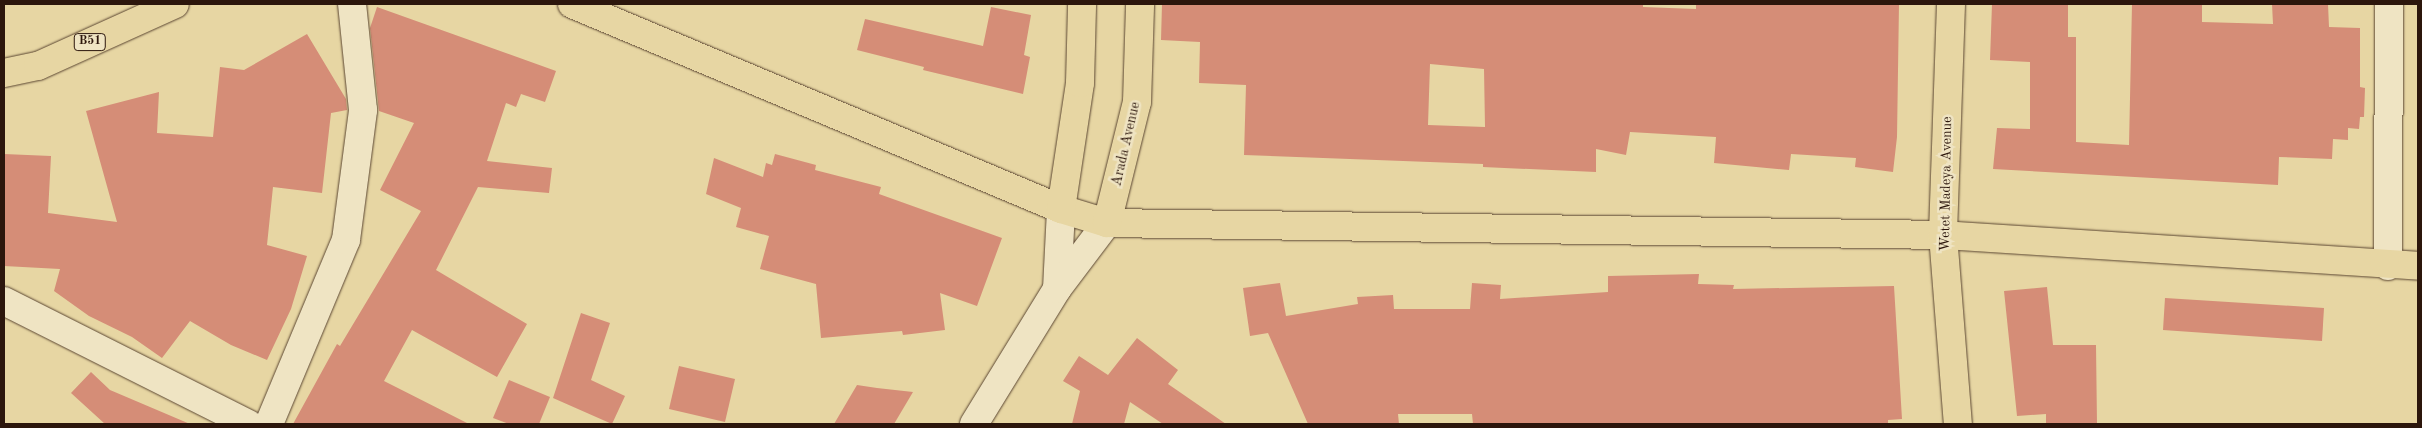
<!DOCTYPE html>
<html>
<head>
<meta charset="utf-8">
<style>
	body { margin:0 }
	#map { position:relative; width:2422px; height:428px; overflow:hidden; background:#e7d6a3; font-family:"Old Standard TT",serif }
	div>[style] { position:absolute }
	.building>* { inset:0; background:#d58d77 }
	.roads { filter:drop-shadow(0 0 1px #5b4632) drop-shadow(0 0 1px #5b4632) }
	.minor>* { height:28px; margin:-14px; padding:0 14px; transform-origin:14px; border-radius:14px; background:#efe4c3 }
	.major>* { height:28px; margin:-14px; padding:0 14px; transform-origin:14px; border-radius:14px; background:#e7d6a3 }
	.highway>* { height:28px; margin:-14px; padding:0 14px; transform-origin:14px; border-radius:14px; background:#e7d6a3 }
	span { translate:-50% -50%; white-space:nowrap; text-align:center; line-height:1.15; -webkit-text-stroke:5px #efe4c3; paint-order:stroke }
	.shield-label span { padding:1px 4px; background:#efe4c3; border:1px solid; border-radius:4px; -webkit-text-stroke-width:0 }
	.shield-label { font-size:12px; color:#2c160c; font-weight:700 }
	.street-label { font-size:14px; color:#2c160c }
	.frame { position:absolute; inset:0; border:5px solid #2c160c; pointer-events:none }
</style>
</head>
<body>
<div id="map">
	<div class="building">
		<i style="clip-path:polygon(evenodd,1162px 4px,1643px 4px,1643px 7px,1696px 9px,1696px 4px,1899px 4px,1897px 137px,1893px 172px,1855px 167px,1856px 158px,1791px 154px,1789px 170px,1714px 163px,1716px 137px,1630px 132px,1626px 155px,1596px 149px,1596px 172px,1483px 167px,1483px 164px,1244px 155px,1246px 85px,1199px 83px,1200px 42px,1161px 40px,1162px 4px,1430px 64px,1484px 69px,1485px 127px,1428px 125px,1430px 64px)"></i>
		<i style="clip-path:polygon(1992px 4px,2068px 4px,2068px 37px,2076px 37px,2076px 142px,2129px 145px,2132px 4px,2202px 4px,2202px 22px,2273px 24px,2272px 4px,2328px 4px,2329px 27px,2360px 28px,2360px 87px,2365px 88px,2364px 117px,2360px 117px,2359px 129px,2348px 128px,2348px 140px,2333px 139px,2332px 159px,2279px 157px,2278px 185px,1993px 169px,1997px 128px,2030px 129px,2030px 62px,1990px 60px)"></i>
		<i style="clip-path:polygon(377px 7px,556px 71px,545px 102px,521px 94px,516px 107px,506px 103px,487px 161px,552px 168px,549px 193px,478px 187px,436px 270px,527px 324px,497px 377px,412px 330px,384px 381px,469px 424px,293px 424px,337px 344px,340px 346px,421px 211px,380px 190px,414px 123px,379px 111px,370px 28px)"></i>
		<i style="clip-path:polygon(991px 7px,1031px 15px,1024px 55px,1030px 57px,1023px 94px,923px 70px,924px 67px,857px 50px,865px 19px,983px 46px)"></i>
		<i style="clip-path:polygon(307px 34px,346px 99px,347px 110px,331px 113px,322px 193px,273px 187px,267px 245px,307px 256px,291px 309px,267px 360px,231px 345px,190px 321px,162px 358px,132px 337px,89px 316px,54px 291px,60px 269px,4px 266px,4px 154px,51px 156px,48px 213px,117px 222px,86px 111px,159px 92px,157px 133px,213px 137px,220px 67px,244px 70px)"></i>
		<i style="clip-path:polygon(775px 154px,816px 165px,815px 170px,881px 187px,879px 194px,1002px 238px,977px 306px,940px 293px,945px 330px,903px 335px,902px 331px,821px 338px,816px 284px,760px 269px,769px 236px,736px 227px,741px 208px,706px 194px,714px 158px,763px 177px,766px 163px,772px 165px)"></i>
		<i style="clip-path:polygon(1699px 274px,1698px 284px,1734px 285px,1733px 289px,1894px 286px,1902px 419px,1888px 420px,1888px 424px,1473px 424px,1472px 414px,1398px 414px,1399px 424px,1308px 424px,1268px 333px,1250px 336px,1243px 288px,1280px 283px,1286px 316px,1358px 304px,1357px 297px,1393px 295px,1394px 309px,1470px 309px,1472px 283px,1501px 285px,1500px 299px,1608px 292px,1608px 276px)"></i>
		<i style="clip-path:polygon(2047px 287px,2053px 345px,2096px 345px,2097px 424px,2046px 424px,2046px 414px,2017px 416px,2004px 291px)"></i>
		<i style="clip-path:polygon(2165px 298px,2324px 308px,2322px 341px,2163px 330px)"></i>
		<i style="clip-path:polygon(581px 313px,610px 323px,591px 380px,625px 396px,612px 424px,553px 398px)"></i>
		<i style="clip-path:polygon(1137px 338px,1178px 370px,1168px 384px,1226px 424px,1163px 424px,1130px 402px,1124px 424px,1072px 424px,1080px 391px,1063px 381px,1079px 356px,1108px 375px)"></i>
		<i style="clip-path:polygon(679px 366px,735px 379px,725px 422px,669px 409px)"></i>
		<i style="clip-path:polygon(91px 372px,110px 390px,190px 424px,105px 424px,71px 393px)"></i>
		<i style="clip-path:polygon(509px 380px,550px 397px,539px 424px,509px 424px,493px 418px)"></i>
		<i style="clip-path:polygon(857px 385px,877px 388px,913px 392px,894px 424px,834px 424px)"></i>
	</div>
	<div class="roads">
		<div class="minor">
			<i style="left:2388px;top:266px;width:262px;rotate:-89.8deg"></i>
			<i style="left:1057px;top:289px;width:80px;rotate:-87.1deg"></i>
			<i style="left:4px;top:301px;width:274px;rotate:26.7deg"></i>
			<i style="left:269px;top:424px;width:199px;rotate:-67.3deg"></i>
			<i style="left:346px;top:240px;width:131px;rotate:-82.5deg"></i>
			<i style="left:363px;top:110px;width:107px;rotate:-95.9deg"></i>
			<i style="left:974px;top:424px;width:158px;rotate:-58.4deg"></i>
			<i style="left:1057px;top:289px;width:83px;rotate:-52.9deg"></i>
		</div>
		<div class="major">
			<i style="left:572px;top:4px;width:530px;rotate:22.74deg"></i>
			<i style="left:1061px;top:209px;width:48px;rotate:16.9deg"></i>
			<i style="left:1107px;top:223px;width:836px;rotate:0.82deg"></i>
			<i style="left:1943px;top:235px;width:476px;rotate:3.7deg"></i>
			<i style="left:1951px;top:4px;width:231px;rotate:92deg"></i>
			<i style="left:1943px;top:235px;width:190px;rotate:85.5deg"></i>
			<i style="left:1061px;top:209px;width:127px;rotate:-81.4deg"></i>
			<i style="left:1080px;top:83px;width:79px;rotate:-88.5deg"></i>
			<i style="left:1107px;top:223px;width:125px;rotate:-76.1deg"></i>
			<i style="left:1137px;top:102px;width:98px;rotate:-88.2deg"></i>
		</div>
		<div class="highway">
			<i style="left:4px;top:73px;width:35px;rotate:-12deg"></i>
			<i style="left:38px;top:66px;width:150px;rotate:-24.3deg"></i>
		</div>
	</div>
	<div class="shield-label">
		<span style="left:90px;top:42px">B51</span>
	</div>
	<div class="street-label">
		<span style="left:1126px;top:144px;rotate:-77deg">Arada Avenue</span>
		<span style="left:1946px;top:184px;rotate:-89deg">Wetet Madeya Avenue</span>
	</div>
	<div class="frame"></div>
</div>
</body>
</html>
